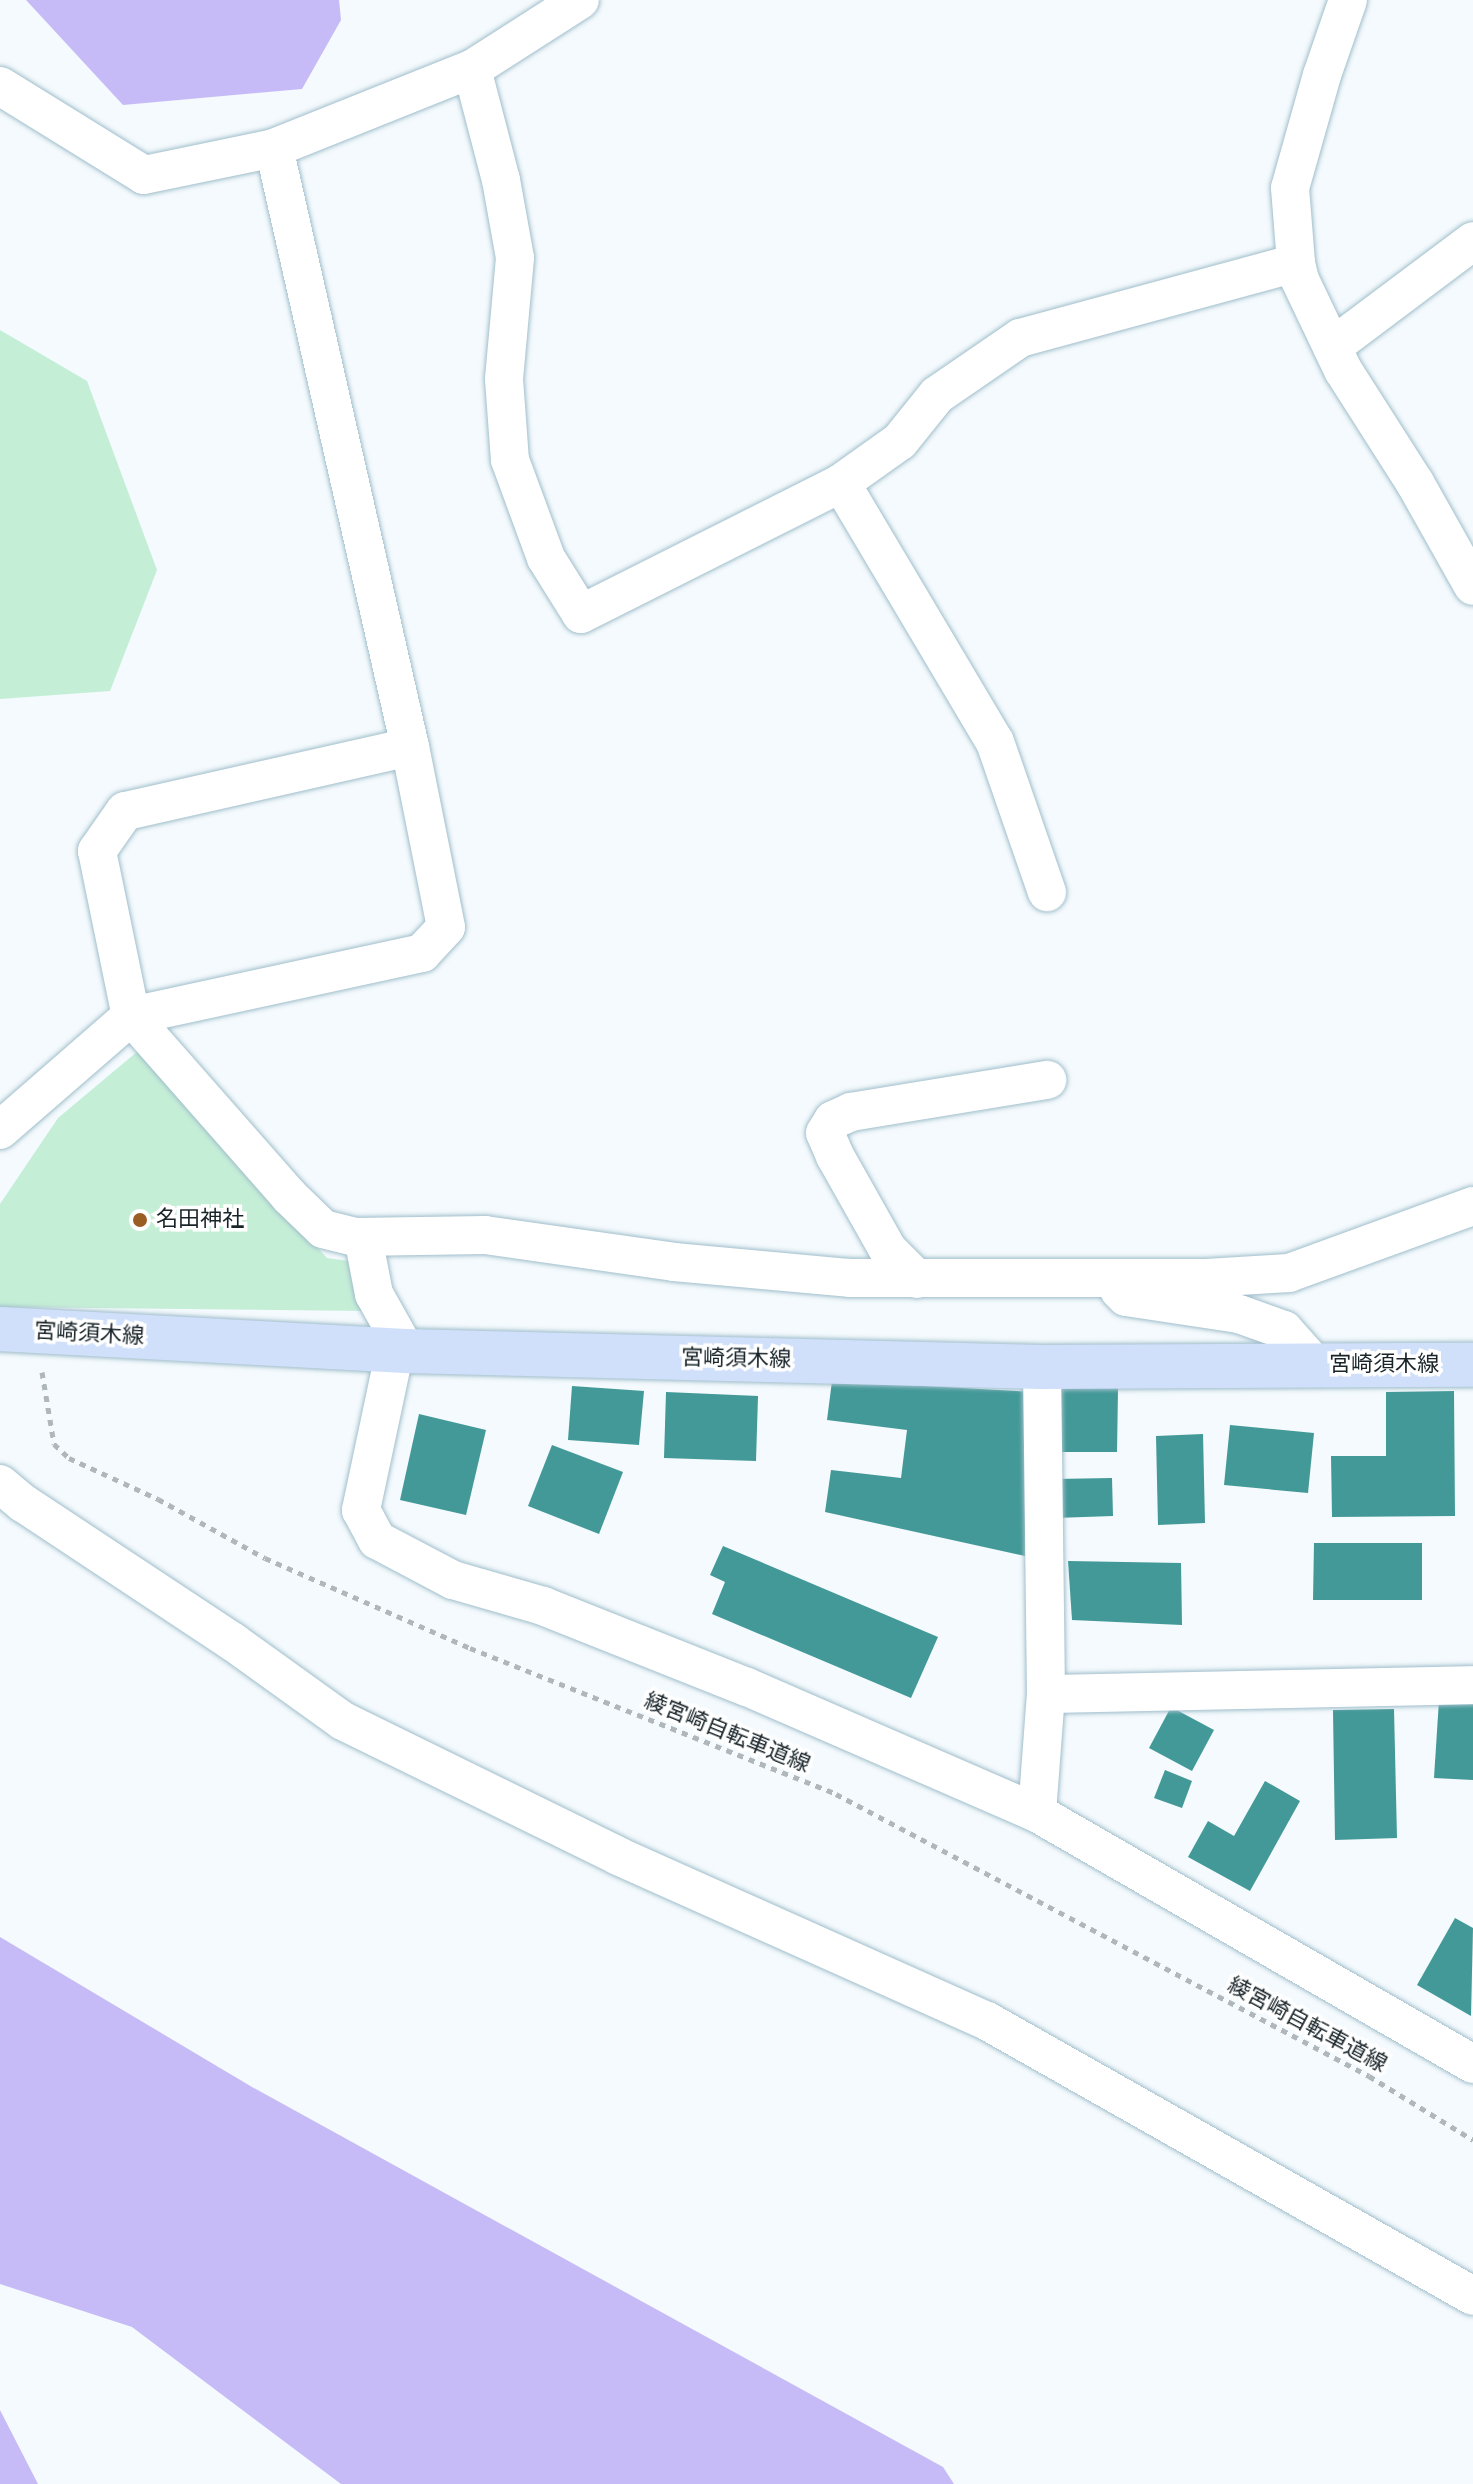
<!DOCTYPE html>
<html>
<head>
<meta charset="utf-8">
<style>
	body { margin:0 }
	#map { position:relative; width:1473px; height:2484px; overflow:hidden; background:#f4fafd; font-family:Karla,"Noto Sans JP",sans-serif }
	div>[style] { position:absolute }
	.green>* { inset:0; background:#c5eed7 }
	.water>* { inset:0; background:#c6bbf6 }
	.building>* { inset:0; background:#429997 }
	.path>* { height:5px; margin-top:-2.5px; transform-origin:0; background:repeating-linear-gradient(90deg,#afb7bb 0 6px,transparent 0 12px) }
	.roads { filter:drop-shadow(0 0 2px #a0becb) drop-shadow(0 0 2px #a0becb) }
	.minor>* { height:38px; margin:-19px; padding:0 19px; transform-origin:19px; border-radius:19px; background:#fff }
	.primary>* { height:44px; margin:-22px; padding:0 22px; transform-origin:22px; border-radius:22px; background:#d0e0fb }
	.dots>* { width:22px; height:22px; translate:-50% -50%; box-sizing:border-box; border:4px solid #fff; border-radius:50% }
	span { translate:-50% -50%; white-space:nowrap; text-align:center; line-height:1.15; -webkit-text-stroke:7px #fff; paint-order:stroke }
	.poi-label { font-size:22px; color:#192429 }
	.left { translate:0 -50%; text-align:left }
	.street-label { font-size:22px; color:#192429 }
</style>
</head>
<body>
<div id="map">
	<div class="green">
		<i style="clip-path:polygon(0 330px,87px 381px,157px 570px,110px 691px,0 699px)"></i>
		<i style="clip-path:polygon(138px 1051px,327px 1258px,356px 1262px,367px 1311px,0 1307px,0 1204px,58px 1118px)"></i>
	</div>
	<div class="water">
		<i style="clip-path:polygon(26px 0,339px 0,341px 20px,302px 89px,123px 105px)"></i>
		<i style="clip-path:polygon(0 1937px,252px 2087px,943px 2467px,954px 2484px,341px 2484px,132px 2327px,0 2284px)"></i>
		<i style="clip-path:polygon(0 2410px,38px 2484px,0 2484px)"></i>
	</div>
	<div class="building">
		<i style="clip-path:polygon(832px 1381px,1036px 1392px,1025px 1556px,825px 1512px,831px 1470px,901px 1478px,907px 1430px,827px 1420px)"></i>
		<i style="clip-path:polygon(572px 1386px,644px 1391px,639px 1445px,568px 1440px)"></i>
		<i style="clip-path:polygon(1058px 1387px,1118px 1388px,1117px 1452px,1057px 1452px)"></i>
		<i style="clip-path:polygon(1454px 1391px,1455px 1516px,1332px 1517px,1331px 1456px,1386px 1456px,1386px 1392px)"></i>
		<i style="clip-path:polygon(666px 1392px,758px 1396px,756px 1461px,664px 1458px)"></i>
		<i style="clip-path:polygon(419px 1414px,486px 1430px,466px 1515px,400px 1500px)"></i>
		<i style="clip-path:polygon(1230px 1425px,1314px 1433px,1308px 1493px,1224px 1485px)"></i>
		<i style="clip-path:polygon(1203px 1434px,1205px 1523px,1158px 1525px,1156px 1436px)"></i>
		<i style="clip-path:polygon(552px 1445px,623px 1472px,599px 1534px,528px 1506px)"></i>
		<i style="clip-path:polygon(1112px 1478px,1113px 1516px,1055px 1518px,1055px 1479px)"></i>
		<i style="clip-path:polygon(1314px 1543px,1422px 1543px,1422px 1600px,1313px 1600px)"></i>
		<i style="clip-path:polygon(723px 1546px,938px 1637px,911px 1698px,712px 1614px,725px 1582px,710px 1575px)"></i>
		<i style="clip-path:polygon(1068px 1561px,1181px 1563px,1182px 1625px,1072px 1620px)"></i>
		<i style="clip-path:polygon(1439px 1700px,1473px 1702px,1473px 1780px,1434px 1778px)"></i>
		<i style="clip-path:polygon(1171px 1707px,1214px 1730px,1192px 1771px,1149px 1748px)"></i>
		<i style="clip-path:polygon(1394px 1709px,1397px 1838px,1335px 1840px,1333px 1710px)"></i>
		<i style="clip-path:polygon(1165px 1770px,1192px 1781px,1182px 1808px,1154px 1798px)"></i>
		<i style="clip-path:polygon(1265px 1781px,1300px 1801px,1250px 1891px,1188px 1857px,1208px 1821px,1234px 1836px)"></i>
		<i style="clip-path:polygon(1455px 1918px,1473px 1928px,1471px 2016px,1417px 1985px)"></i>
	</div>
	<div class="path">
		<i style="left:42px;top:1372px;width:73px;rotate:80.5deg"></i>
		<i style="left:54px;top:1444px;width:21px;rotate:43deg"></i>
		<i style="left:69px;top:1458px;width:98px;rotate:24.7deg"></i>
		<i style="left:158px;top:1499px;width:122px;rotate:28.9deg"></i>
		<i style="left:265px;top:1558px;width:224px;rotate:23.7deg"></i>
		<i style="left:470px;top:1648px;width:394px;rotate:21.7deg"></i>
		<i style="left:836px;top:1794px;width:603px;rotate:27.88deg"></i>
		<i style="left:1369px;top:2076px;width:122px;rotate:31.6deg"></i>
	</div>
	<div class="roads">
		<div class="minor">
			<i style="left:1348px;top:0;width:79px;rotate:109.1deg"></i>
			<i style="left:1322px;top:75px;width:117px;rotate:105.8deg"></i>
			<i style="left:1290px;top:188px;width:75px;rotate:85.4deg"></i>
			<i style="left:1296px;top:263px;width:17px;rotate:77deg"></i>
			<i style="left:1300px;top:280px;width:100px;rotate:64.5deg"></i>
			<i style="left:1343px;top:370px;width:134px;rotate:57.5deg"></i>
			<i style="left:1415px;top:483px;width:118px;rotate:60.6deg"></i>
			<i style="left:472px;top:69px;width:115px;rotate:75.4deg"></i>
			<i style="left:501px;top:180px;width:79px;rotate:79.8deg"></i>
			<i style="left:515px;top:258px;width:121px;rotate:95.2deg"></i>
			<i style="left:504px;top:379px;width:81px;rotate:85.8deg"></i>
			<i style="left:510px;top:460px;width:104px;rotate:69.8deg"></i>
			<i style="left:546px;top:558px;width:66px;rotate:58deg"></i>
			<i style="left:581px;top:614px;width:291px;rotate:-26.7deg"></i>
			<i style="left:841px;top:483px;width:72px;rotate:-35.4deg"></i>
			<i style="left:900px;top:441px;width:59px;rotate:-51.2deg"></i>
			<i style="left:937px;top:395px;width:101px;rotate:-34.5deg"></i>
			<i style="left:1020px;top:338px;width:286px;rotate:-15.2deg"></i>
			<i style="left:0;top:86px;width:169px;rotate:31.7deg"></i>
			<i style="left:144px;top:175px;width:133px;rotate:-11.7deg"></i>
			<i style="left:274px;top:148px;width:213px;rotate:-21.8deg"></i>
			<i style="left:472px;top:69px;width:128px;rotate:-32.6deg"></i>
			<i style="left:1332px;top:347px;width:176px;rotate:-36.9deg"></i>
			<i style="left:841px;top:483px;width:301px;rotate:59.3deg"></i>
			<i style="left:995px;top:742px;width:159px;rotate:70.9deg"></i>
			<i style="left:410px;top:747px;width:292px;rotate:167.3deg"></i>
			<i style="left:125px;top:811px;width:49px;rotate:125deg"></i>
			<i style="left:97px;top:851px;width:168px;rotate:78.4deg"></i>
			<i style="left:131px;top:1016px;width:240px;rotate:48.7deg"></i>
			<i style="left:289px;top:1196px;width:47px;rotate:44.1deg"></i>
			<i style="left:323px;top:1229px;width:33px;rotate:14deg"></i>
			<i style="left:355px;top:1237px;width:130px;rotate:-0.9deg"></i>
			<i style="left:485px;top:1235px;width:191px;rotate:8.1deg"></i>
			<i style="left:674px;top:1262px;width:177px;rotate:5.2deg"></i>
			<i style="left:850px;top:1278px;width:356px"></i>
			<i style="left:1206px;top:1278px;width:83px;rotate:-3.4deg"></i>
			<i style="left:1289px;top:1273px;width:196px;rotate:-20deg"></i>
			<i style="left:0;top:1130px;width:174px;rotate:-41deg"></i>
			<i style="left:131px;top:1016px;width:298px;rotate:-12.2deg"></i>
			<i style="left:422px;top:953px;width:35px;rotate:-47deg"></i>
			<i style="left:446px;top:927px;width:184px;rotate:-101.3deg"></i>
			<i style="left:410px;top:747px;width:614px;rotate:-102.79deg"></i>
			<i style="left:363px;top:1237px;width:58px;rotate:79.1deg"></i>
			<i style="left:374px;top:1294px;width:65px;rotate:60.7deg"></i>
			<i style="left:917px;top:1279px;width:41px;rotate:-135deg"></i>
			<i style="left:888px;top:1250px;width:108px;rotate:-119.4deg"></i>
			<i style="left:835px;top:1156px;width:25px;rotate:-113deg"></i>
			<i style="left:825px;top:1133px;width:15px;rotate:-58deg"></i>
			<i style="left:833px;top:1120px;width:20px;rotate:-24deg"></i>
			<i style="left:851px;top:1112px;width:199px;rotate:-9.3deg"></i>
			<i style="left:1119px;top:1290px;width:10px;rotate:45deg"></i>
			<i style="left:1126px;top:1297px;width:114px;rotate:8.6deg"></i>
			<i style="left:1239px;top:1314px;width:48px;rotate:19.6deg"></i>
			<i style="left:1284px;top:1330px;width:48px;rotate:48.4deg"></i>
			<i style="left:395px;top:1350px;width:164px;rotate:102deg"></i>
			<i style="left:361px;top:1510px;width:34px;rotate:62deg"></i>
			<i style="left:377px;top:1540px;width:86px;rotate:27.8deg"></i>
			<i style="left:453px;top:1580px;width:94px;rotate:16.1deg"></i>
			<i style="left:543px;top:1606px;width:219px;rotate:21.7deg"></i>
			<i style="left:747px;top:1687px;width:316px;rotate:23.5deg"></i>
			<i style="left:1037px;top:1813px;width:503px;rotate:29.93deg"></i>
			<i style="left:0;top:1484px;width:30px;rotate:40deg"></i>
			<i style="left:23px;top:1503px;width:252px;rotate:33.5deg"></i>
			<i style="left:233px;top:1642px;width:135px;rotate:35.7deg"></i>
			<i style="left:343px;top:1721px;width:306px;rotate:26.1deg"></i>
			<i style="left:618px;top:1856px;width:404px;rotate:24.1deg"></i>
			<i style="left:987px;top:2021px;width:558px;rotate:29.5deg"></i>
			<i style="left:1046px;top:1694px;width:427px;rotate:-1.2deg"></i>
			<i style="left:1037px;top:1813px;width:119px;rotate:-85.7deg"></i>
			<i style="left:1046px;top:1694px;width:327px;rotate:-90.7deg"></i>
		</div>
		<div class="primary">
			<i style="left:0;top:1329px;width:407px;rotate:3.1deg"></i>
			<i style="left:406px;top:1351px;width:636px;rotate:1.44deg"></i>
			<i style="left:1042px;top:1367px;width:431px;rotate:-0.3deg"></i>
		</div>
	</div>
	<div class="dots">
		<i style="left:140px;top:1220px;background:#9b5e22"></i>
	</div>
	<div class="poi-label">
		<span class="left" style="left:156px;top:1220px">名田神社</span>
	</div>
	<div class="street-label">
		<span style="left:89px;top:1334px;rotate:3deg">宮崎須木線</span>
		<span style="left:736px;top:1359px;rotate:1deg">宮崎須木線</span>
		<span style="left:1384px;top:1365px">宮崎須木線</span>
		<span style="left:727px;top:1733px;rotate:22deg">綾宮崎自転車道線</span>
		<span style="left:1307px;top:2025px;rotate:28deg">綾宮崎自転車道線</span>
	</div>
</div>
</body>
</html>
